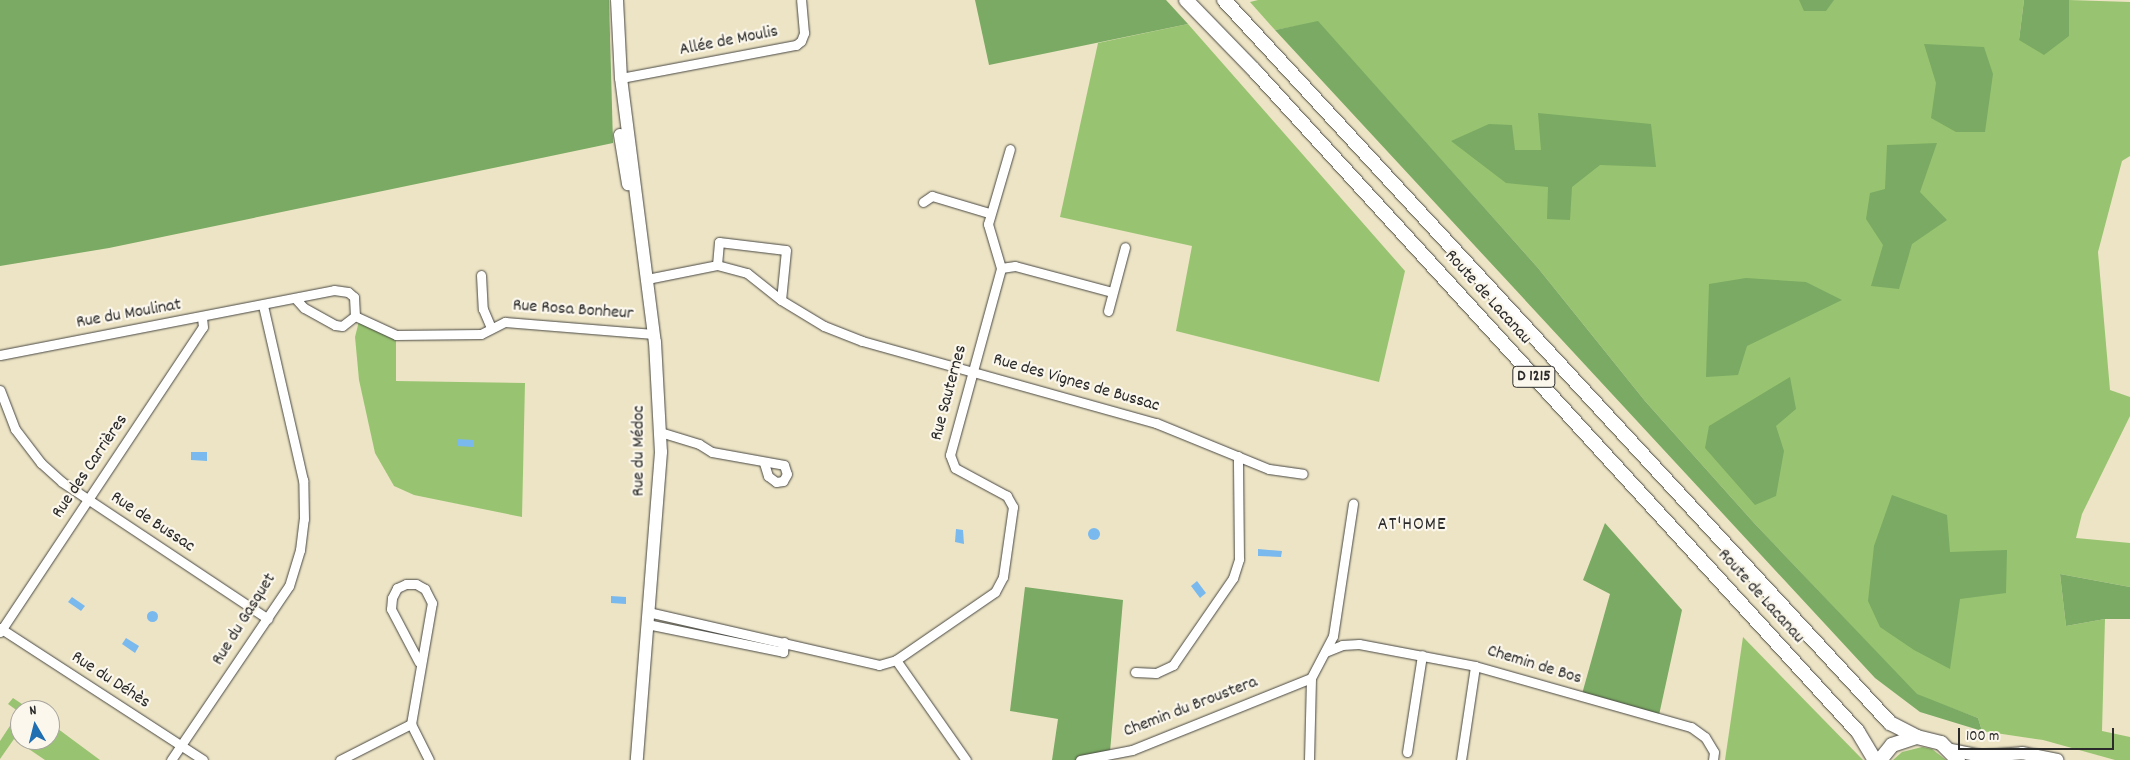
<!DOCTYPE html>
<html>
<head>
<meta charset="utf-8">
<style>
	body { margin:0 }
	#map { position:relative; width:2130px; height:760px; overflow:hidden; background:#ede4c5; font-family:Dekko,sans-serif }
	div>[style] { position:absolute }
	.green>* { inset:0; background:#98c471 }
	.forest>* { inset:0; background:#7aaa63 }
	.water>* { inset:0; background:#7ab9ee }
	.round { border-radius:50% }
	.roads { filter:drop-shadow(0 0 1px #484742) drop-shadow(0 0 1px #484742) }
	.street>* { height:9px; margin:-4.5px; padding:0 4.5px; transform-origin:4.5px; border-radius:4.5px; background:#fff }
	.secondary>* { height:12px; margin:-6px; padding:0 6px; transform-origin:6px; border-radius:6px; background:#fff }
	.primary>* { height:14px; margin:-7px; padding:0 7px; transform-origin:7px; border-radius:7px; background:#fff }
	span { translate:-50% -50%; white-space:nowrap; text-align:center; line-height:1.15; -webkit-text-stroke:4.5px #fbf7ec; paint-order:stroke }
	.shield-label span { padding:1px 4px; background:#fbf7ec; border:1px solid; border-radius:4px; -webkit-text-stroke-width:0 }
	.shield-label { font-size:16px; color:#2b2b2b; font-weight:700 }
	.street-label { font-size:18px; color:#2b2b2b }
	.neighbourhood-label { font-size:19px; color:#2b2b2b; letter-spacing:1px }
	.north { position:absolute; left:10px; top:700px; width:50px; height:50px; box-sizing:border-box; background:#fbf7ec; border:1px solid #a8a59f; border-radius:50%; rotate:352deg; font-size:14px; font-weight:700; line-height:20px; text-align:center; color:#2b2b2b }
	.north::after { content:''; display:block; margin:auto; width:18px; height:22px; background:#1f6fb2; clip-path:polygon(50% 0,100% 100%,50% 72%,0 100%) }
	.scale { position:absolute; left:1958px; top:728px; width:156px; height:22px; box-sizing:border-box; border:2px solid #2b2b2b; border-top:0; padding-left:6px; font-size:15px; line-height:18px; white-space:nowrap; color:#2b2b2b; -webkit-text-stroke:4px #fbf7ec; paint-order:stroke }
</style>
</head>
<body>
<div id="map">
	<div class="green">
		<i style="clip-path:polygon(1258px 0,2024px 0,2019px 40px,2068px 36px,2069px 0,2130px 2px,2130px 156px,2122px 161px,2098px 252px,2110px 390px,2130px 397px,2130px 416px,2082px 514px,2076px 538px,2130px 543px,2130px 587px,2060px 574px,2066px 626px,2105px 619px,2102px 731px,2130px 737px,2130px 760px,2115px 760px,2043px 740px,1982px 731px,1978px 718px,1917px 695px,1755px 524px,1645px 401px,1538px 268px,1318px 22px,1275px 30px,1250px 2px)"></i>
		<i style="clip-path:polygon(1188px 24px,1405px 271px,1379px 382px,1176px 331px,1192px 246px,1060px 217px,1098px 43px)"></i>
		<i style="clip-path:polygon(359px 321px,396px 339px,396px 381px,525px 383px,522px 517px,414px 495px,394px 486px,375px 453px,359px 380px,355px 337px)"></i>
		<i style="clip-path:polygon(1743px 637px,1863px 760px,1725px 760px)"></i>
		<i style="clip-path:polygon(13px 698px,31px 710px,20px 710px,20px 740px,50px 740px,50px 723px,100px 760px,45px 760px,14px 739px,0 759px,0 741px,19px 712px,8px 704px)"></i>
		<i style="clip-path:polygon(1922px 747px,1932px 749px,1946px 760px,1893px 760px,1902px 752px)"></i>
	</div>
	<div class="forest">
		<i style="clip-path:polygon(0 0,609px 0,613px 143px,109px 248px,0 266px)"></i>
		<i style="clip-path:polygon(975px 0,1166px 0,1188px 24px,989px 65px)"></i>
		<i style="clip-path:polygon(1799px 0,1834px 0,1826px 11px,1804px 11px)"></i>
		<i style="clip-path:polygon(2024px 0,2069px 0,2069px 36px,2044px 55px,2019px 40px)"></i>
		<i style="clip-path:polygon(1318px 21px,1538px 268px,1645px 401px,1755px 524px,1917px 694px,1978px 718px,1982px 731px,1920px 712px,1875px 678px,1275px 30px)"></i>
		<i style="clip-path:polygon(1924px 44px,1984px 47px,1993px 74px,1985px 132px,1956px 132px,1931px 118px,1936px 83px)"></i>
		<i style="clip-path:polygon(1538px 113px,1651px 124px,1656px 167px,1600px 165px,1572px 187px,1570px 220px,1547px 219px,1548px 187px,1506px 183px,1451px 141px,1489px 124px,1512px 125px,1515px 150px,1541px 150px)"></i>
		<i style="clip-path:polygon(1937px 143px,1920px 192px,1947px 220px,1912px 244px,1899px 289px,1871px 286px,1883px 245px,1866px 219px,1870px 193px,1885px 189px,1887px 145px)"></i>
		<i style="clip-path:polygon(1746px 278px,1806px 282px,1842px 300px,1747px 346px,1738px 375px,1706px 377px,1709px 284px)"></i>
		<i style="clip-path:polygon(1790px 377px,1796px 409px,1776px 426px,1784px 451px,1776px 496px,1755px 505px,1705px 448px,1709px 426px)"></i>
		<i style="clip-path:polygon(1892px 495px,1947px 515px,1950px 552px,2007px 550px,2006px 593px,1960px 599px,1950px 669px,1914px 650px,1880px 627px,1868px 601px,1874px 546px)"></i>
		<i style="clip-path:polygon(1605px 523px,1682px 610px,1659px 715px,1582px 694px,1610px 594px,1583px 580px)"></i>
		<i style="clip-path:polygon(2060px 574px,2130px 587px,2130px 619px,2105px 619px,2066px 626px)"></i>
		<i style="clip-path:polygon(1025px 587px,1123px 600px,1110px 752px,1078px 760px,1052px 760px,1058px 719px,1010px 711px)"></i>
	</div>
	<div class="water">
		<i style="clip-path:polygon(457px 439px,473px 440px,473px 447px,457px 446px)"></i>
		<i style="clip-path:polygon(191px 452px,207px 452px,207px 461px,191px 460px)"></i>
		<i class="round" style="left:1088px;top:528px;width:12px;height:12px"></i>
		<i style="clip-path:polygon(956px 529px,963px 530px,964px 544px,955px 542px)"></i>
		<i style="clip-path:polygon(1258px 549px,1282px 551px,1281px 557px,1258px 556px)"></i>
		<i style="clip-path:polygon(1197px 581px,1206px 593px,1200px 598px,1191px 586px)"></i>
		<i style="clip-path:polygon(611px 596px,626px 597px,626px 604px,611px 603px)"></i>
		<i style="clip-path:polygon(72px 597px,85px 606px,81px 611px,68px 602px)"></i>
		<i class="round" style="left:146.5px;top:610.5px;width:11px;height:11px"></i>
		<i style="clip-path:polygon(126px 638px,139px 646px,135px 653px,122px 644px)"></i>
	</div>
	<div class="roads">
		<div class="street">
			<i style="left:621px;top:78px;width:178px;rotate:-10.7deg"></i>
			<i style="left:796px;top:45px;width:6px;rotate:-39deg"></i>
			<i style="left:801px;top:41px;width:9px;rotate:-69deg"></i>
			<i style="left:804px;top:33px;width:33px;rotate:-95deg"></i>
			<i style="left:923px;top:202px;width:11px;rotate:-34deg"></i>
			<i style="left:932px;top:196px;width:59px;rotate:16.6deg"></i>
			<i style="left:717px;top:265px;width:23px;rotate:-85deg"></i>
			<i style="left:719px;top:242px;width:67px;rotate:6.8deg"></i>
			<i style="left:786px;top:250px;width:50px;rotate:95.7deg"></i>
			<i style="left:1001px;top:268px;width:14px;rotate:-8deg"></i>
			<i style="left:1015px;top:266px;width:100px;rotate:15deg"></i>
			<i style="left:481px;top:275px;width:34px;rotate:87deg"></i>
			<i style="left:483px;top:309px;width:21px;rotate:67deg"></i>
			<i style="left:647px;top:279px;width:71px;rotate:-11.3deg"></i>
			<i style="left:717px;top:265px;width:31px;rotate:15deg"></i>
			<i style="left:747px;top:273px;width:43px;rotate:38.5deg"></i>
			<i style="left:781px;top:300px;width:50px;rotate:31.2deg"></i>
			<i style="left:824px;top:326px;width:41px;rotate:21.5deg"></i>
			<i style="left:862px;top:341px;width:305px;rotate:15.6deg"></i>
			<i style="left:1156px;top:423px;width:122px;rotate:22.2deg"></i>
			<i style="left:1269px;top:469px;width:34px;rotate:8deg"></i>
			<i style="left:1108px;top:311px;width:66px;rotate:-75.1deg"></i>
			<i style="left:355px;top:316px;width:45px;rotate:24.9deg"></i>
			<i style="left:396px;top:335px;width:85px;rotate:-0.7deg"></i>
			<i style="left:481px;top:334px;width:27px;rotate:-27deg"></i>
			<i style="left:505px;top:322px;width:149px;rotate:4.6deg"></i>
			<i style="left:0;top:355px;width:340px;rotate:-11deg"></i>
			<i style="left:334px;top:290px;width:14px;rotate:8deg"></i>
			<i style="left:348px;top:292px;width:8px;rotate:40deg"></i>
			<i style="left:354px;top:297px;width:19px;rotate:87deg"></i>
			<i style="left:355px;top:316px;width:16px;rotate:142deg"></i>
			<i style="left:342px;top:326px;width:7px;rotate:-172deg"></i>
			<i style="left:335px;top:325px;width:35px;rotate:-151deg"></i>
			<i style="left:304px;top:308px;width:13px;rotate:-132deg"></i>
			<i style="left:0;top:390px;width:42px;rotate:69deg"></i>
			<i style="left:15px;top:429px;width:43px;rotate:52.6deg"></i>
			<i style="left:41px;top:463px;width:28px;rotate:42deg"></i>
			<i style="left:62px;top:482px;width:247px;rotate:33.6deg"></i>
			<i style="left:660px;top:432px;width:41px;rotate:17.1deg"></i>
			<i style="left:699px;top:444px;width:15px;rotate:32deg"></i>
			<i style="left:712px;top:452px;width:73px;rotate:10.2deg"></i>
			<i style="left:784px;top:465px;width:9px;rotate:72deg"></i>
			<i style="left:787px;top:474px;width:8px;rotate:120deg"></i>
			<i style="left:783px;top:481px;width:7px;rotate:172deg"></i>
			<i style="left:776px;top:482px;width:10px;rotate:-143deg"></i>
			<i style="left:768px;top:476px;width:14px;rotate:-107deg"></i>
			<i style="left:648px;top:612px;width:237px;rotate:12.9deg"></i>
			<i style="left:879px;top:665px;width:18px;rotate:-16deg"></i>
			<i style="left:896px;top:660px;width:120px;rotate:-34.5deg"></i>
			<i style="left:995px;top:592px;width:17px;rotate:-62deg"></i>
			<i style="left:1003px;top:577px;width:71px;rotate:-81.9deg"></i>
			<i style="left:1013px;top:507px;width:13px;rotate:-119deg"></i>
			<i style="left:1007px;top:496px;width:59px;rotate:-151.7deg"></i>
			<i style="left:955px;top:468px;width:14px;rotate:-111deg"></i>
			<i style="left:950px;top:455px;width:194px;rotate:-74.7deg"></i>
			<i style="left:1001px;top:268px;width:46px;rotate:-106.5deg"></i>
			<i style="left:988px;top:224px;width:78px;rotate:-73.7deg"></i>
			<i style="left:647px;top:624px;width:139px;rotate:11.6deg"></i>
			<i style="left:783px;top:652px;width:10px;rotate:-84deg"></i>
			<i style="left:0;top:628px;width:242px;rotate:33deg"></i>
			<i style="left:0;top:632px;width:366px;rotate:-56.4deg"></i>
			<i style="left:203px;top:327px;width:9px;rotate:-96deg"></i>
			<i style="left:1325px;top:652px;width:18px;rotate:-22deg"></i>
			<i style="left:1342px;top:645px;width:17px;rotate:-3deg"></i>
			<i style="left:1359px;top:644px;width:118px;rotate:10.7deg"></i>
			<i style="left:1475px;top:666px;width:224px;rotate:15.8deg"></i>
			<i style="left:1691px;top:727px;width:17px;rotate:36deg"></i>
			<i style="left:1705px;top:737px;width:17px;rotate:59deg"></i>
			<i style="left:1714px;top:752px;width:8px;rotate:97deg"></i>
			<i style="left:896px;top:660px;width:122px;rotate:55deg"></i>
			<i style="left:1135px;top:672px;width:21px;rotate:3deg"></i>
			<i style="left:1156px;top:673px;width:19px;rotate:-25deg"></i>
			<i style="left:1173px;top:665px;width:106px;rotate:-55.4deg"></i>
			<i style="left:1233px;top:578px;width:20px;rotate:-72deg"></i>
			<i style="left:1239px;top:559px;width:103px;rotate:-90.6deg"></i>
			<i style="left:411px;top:724px;width:123px;rotate:-80.2deg"></i>
			<i style="left:432px;top:603px;width:16px;rotate:-117deg"></i>
			<i style="left:425px;top:589px;width:10px;rotate:-151deg"></i>
			<i style="left:416px;top:584px;width:10px;rotate:180deg"></i>
			<i style="left:406px;top:584px;width:10px;rotate:156deg"></i>
			<i style="left:397px;top:588px;width:11px;rotate:117deg"></i>
			<i style="left:392px;top:598px;width:11px;rotate:95deg"></i>
			<i style="left:391px;top:609px;width:60px;rotate:62.2deg"></i>
			<i style="left:1407px;top:752px;width:98px;rotate:-81.2deg"></i>
			<i style="left:171px;top:760px;width:210px;rotate:-55.9deg"></i>
			<i style="left:289px;top:586px;width:38px;rotate:-73deg"></i>
			<i style="left:300px;top:550px;width:31px;rotate:-83deg"></i>
			<i style="left:304px;top:519px;width:39px;rotate:-91deg"></i>
			<i style="left:303px;top:480px;width:180px;rotate:-102.9deg"></i>
			<i style="left:340px;top:760px;width:80px;rotate:-26.9deg"></i>
			<i style="left:411px;top:724px;width:40px;rotate:63.4deg"></i>
			<i style="left:1080px;top:760px;width:53px;rotate:-10.9deg"></i>
			<i style="left:1132px;top:750px;width:193px;rotate:-21.9deg"></i>
			<i style="left:1309px;top:760px;width:82px;rotate:-88.6deg"></i>
			<i style="left:1311px;top:678px;width:47px;rotate:-62.4deg"></i>
			<i style="left:1333px;top:636px;width:134px;rotate:-81.4deg"></i>
			<i style="left:1461px;top:760px;width:95px;rotate:-81.5deg"></i>
		</div>
		<div class="secondary">
			<i style="left:617px;top:0;width:78px;rotate:87.1deg"></i>
			<i style="left:621px;top:78px;width:266px;rotate:82.7deg"></i>
			<i style="left:655px;top:342px;width:110px;rotate:86.9deg"></i>
			<i style="left:661px;top:452px;width:309px;rotate:94.5deg"></i>
			<i style="left:620px;top:135px;width:50px;rotate:80.7deg"></i>
			<i style="left:1951px;top:750px;width:33px;rotate:11deg"></i>
			<i style="left:1983px;top:756px;width:39px;rotate:-4deg"></i>
			<i style="left:2022px;top:753px;width:36px;rotate:11deg"></i>
		</div>
		<div class="primary">
			<i style="left:1186px;top:0;width:98px;rotate:45.8deg"></i>
			<i style="left:1254px;top:70px;width:896px;rotate:47.62deg"></i>
			<i style="left:1858px;top:732px;width:33px;rotate:59deg"></i>
			<i style="left:1224px;top:0;width:983px;rotate:47.35deg"></i>
			<i style="left:1890px;top:723px;width:30px;rotate:27deg"></i>
			<i style="left:1880px;top:760px;width:19px;rotate:-51deg"></i>
			<i style="left:1892px;top:745px;width:26px;rotate:-18deg"></i>
			<i style="left:1917px;top:737px;width:25px;rotate:14deg"></i>
			<i style="left:1941px;top:743px;width:24px;rotate:45deg"></i>
		</div>
	</div>
	<div class="shield-label">
		<span style="left:1534px;top:377px">D 1215</span>
	</div>
	<div class="street-label">
		<span style="left:729px;top:42px;rotate:-11deg">Allée de Moulis</span>
		<span style="left:1487px;top:298px;rotate:48deg">Route de Lacanau</span>
		<span style="left:573px;top:311px;rotate:4deg">Rue Rosa Bonheur</span>
		<span style="left:129px;top:315px;rotate:-10deg">Rue du Moulinat</span>
		<span style="left:1076px;top:384px;rotate:16deg">Rue des Vignes de Bussac</span>
		<span style="left:950px;top:393px;rotate:-75deg">Rue Sauternes</span>
		<span style="left:640px;top:451px;rotate:-90deg">Rue du Médoc</span>
		<span style="left:91px;top:467px;rotate:-56deg">Rue des Carrières</span>
		<span style="left:152px;top:523px;rotate:33deg">Rue de Bussac</span>
		<span style="left:1760px;top:597px;rotate:48deg">Route de Lacanau</span>
		<span style="left:245px;top:620px;rotate:-58deg">Rue du Gasquet</span>
		<span style="left:1534px;top:666px;rotate:17deg">Chemin de Bos</span>
		<span style="left:110px;top:681px;rotate:33deg">Rue du Déhès</span>
		<span style="left:1191px;top:708px;rotate:-21deg">Chemin du Broustera</span>
	</div>
	<div class="neighbourhood-label">
		<span style="left:1412px;top:526px">AT'HOME</span>
	</div>
	<div class="north">N</div>
	<div class="scale">100 m</div>
</div>
</body>
</html>
